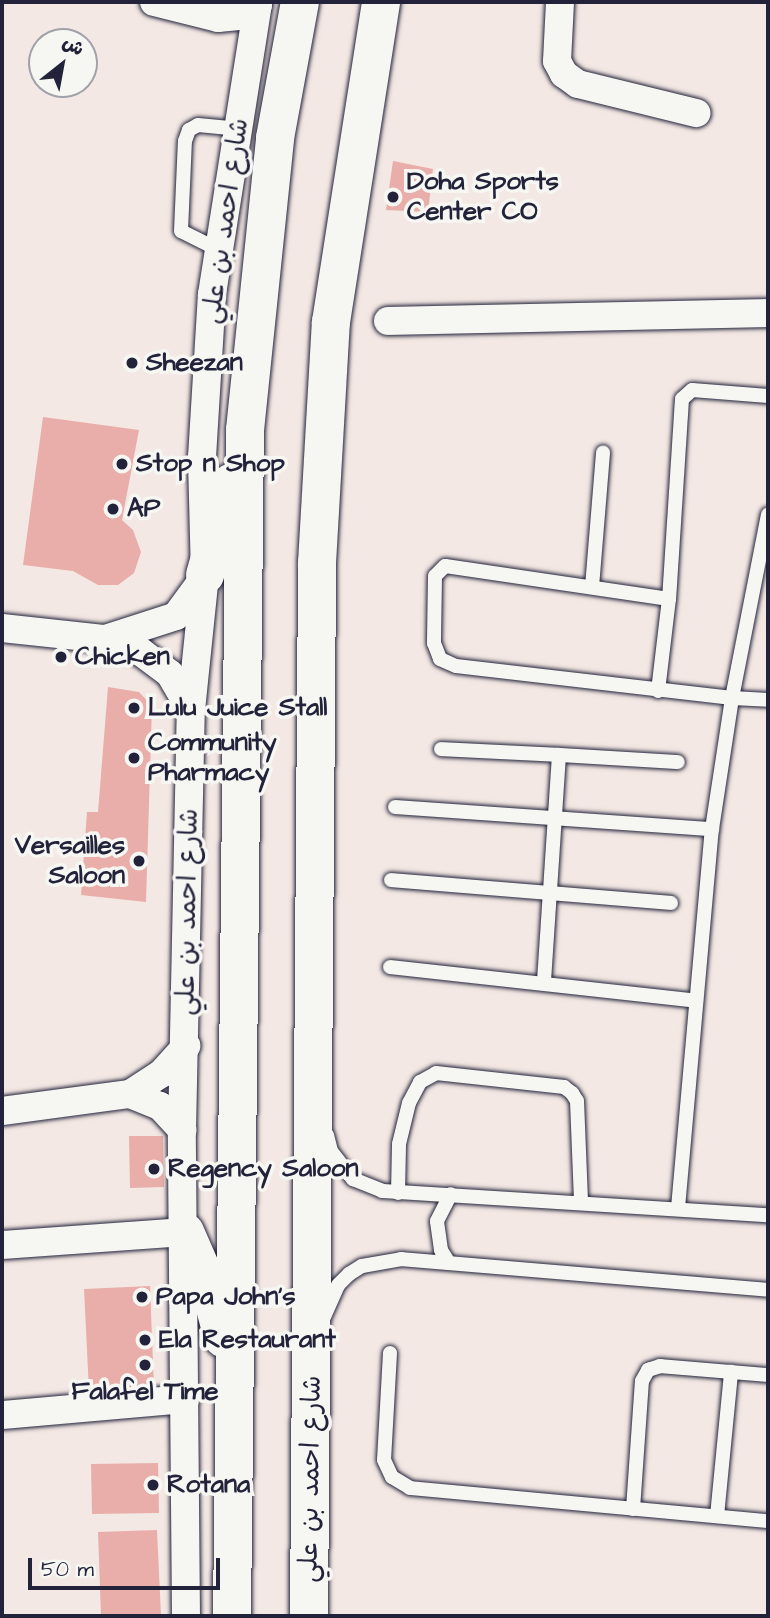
<!DOCTYPE html>
<html>
<head>
<meta charset="utf-8">
<style>
	body { margin:0 }
	#map { position:relative; width:770px; height:1618px; overflow:hidden; background:#f3e8e3; font-family:"Architects Daughter","Playpen Sans Arabic",sans-serif }
	div>[style] { position:absolute }
	.building>* { inset:0; background:#e9aea9 }
	.roads { filter:drop-shadow(0 0 2px #22223b) drop-shadow(0 0 2px #22223b) }
	.lane>* { height:14px; margin:-7px; padding:0 7px; transform-origin:7px; border-radius:7px; background:#f6f6f2 }
	.street>* { height:28px; margin:-14px; padding:0 14px; transform-origin:14px; border-radius:14px; background:#f6f6f2 }
	.primary>* { height:38px; margin:-19px; padding:0 19px; transform-origin:19px; border-radius:19px; background:#f6f6f2 }
	.dots>* { width:19px; height:19px; translate:-50% -50%; box-sizing:border-box; border:4px solid #f6f6f2; border-radius:50% }
	span { translate:-50% -50%; white-space:nowrap; text-align:center; line-height:1.15; -webkit-text-stroke:7px #f6f6f2; paint-order:stroke }
	.poi-label { font-size:26px; color:#22223b; font-weight:700 }
	.left { translate:0 -50%; text-align:left }
	.right { translate:-100% -50%; text-align:right }
	.street-label { font-size:26px; color:#22223b }
	.frame { position:absolute; inset:0; border:4px solid #22223b; pointer-events:none }
	.north { position:absolute; left:28px; top:28px; width:70px; height:70px; box-sizing:border-box; background:#f6f6f2; border:2px solid #a1a1a9; border-radius:50%; rotate:31deg; font-size:19px; font-weight:700; line-height:28px; text-align:center; color:#22223b }
	.north::after { content:''; display:block; margin:auto; width:24px; height:32px; background:#22223b; clip-path:polygon(50% 0,100% 100%,50% 72%,0 100%) }
	.scale { position:absolute; left:28px; top:1558px; width:192px; height:32px; box-sizing:border-box; border:4px solid #22223b; border-top:0; padding-left:9px; font-size:21px; line-height:24px; white-space:nowrap; color:#22223b; -webkit-text-stroke:5px #f6f6f2; paint-order:stroke }
</style>
</head>
<body>
<div id="map">
	<div class="building">
		<i style="clip-path:polygon(393px 161px,433px 169px,428px 212px,386px 210px)"></i>
		<i style="clip-path:polygon(43px 417px,139px 430px,122px 520px,133px 530px,141px 552px,134px 573px,118px 585px,98px 585px,73px 571px,23px 565px)"></i>
		<i style="clip-path:polygon(108px 687px,139px 692px,152px 706px,146px 902px,81px 895px,87px 812px,98px 812px)"></i>
		<i style="clip-path:polygon(129px 1136px,163px 1136px,164px 1187px,130px 1188px)"></i>
		<i style="clip-path:polygon(150px 1286px,154px 1389px,89px 1391px,84px 1289px)"></i>
		<i style="clip-path:polygon(158px 1463px,159px 1513px,92px 1514px,91px 1464px)"></i>
		<i style="clip-path:polygon(157px 1530px,161px 1616px,101px 1616px,98px 1532px)"></i>
	</div>
	<div class="roads">
		<div class="lane">
			<i style="left:219px;top:250px;width:42px;rotate:-153.4deg"></i>
			<i style="left:181px;top:231px;width:90px;rotate:-87.5deg"></i>
			<i style="left:185px;top:141px;width:12px;rotate:-70deg"></i>
			<i style="left:189px;top:130px;width:10px;rotate:-29deg"></i>
			<i style="left:198px;top:125px;width:42px;rotate:5.4deg"></i>
			<i style="left:768px;top:396px;width:76px;rotate:-175.5deg"></i>
			<i style="left:692px;top:390px;width:13px;rotate:138deg"></i>
			<i style="left:682px;top:399px;width:200px;rotate:93.7deg"></i>
			<i style="left:669px;top:599px;width:226px;rotate:-171.6deg"></i>
			<i style="left:445px;top:566px;width:14px;rotate:135deg"></i>
			<i style="left:435px;top:576px;width:67px;rotate:90.9deg"></i>
			<i style="left:434px;top:643px;width:17px;rotate:69deg"></i>
			<i style="left:440px;top:659px;width:17px;rotate:24deg"></i>
			<i style="left:456px;top:666px;width:278px;rotate:6.6deg"></i>
			<i style="left:732px;top:698px;width:187px;rotate:-78.9deg"></i>
			<i style="left:592px;top:587px;width:135px;rotate:-85.3deg"></i>
			<i style="left:658px;top:691px;width:93px;rotate:-83.2deg"></i>
			<i style="left:441px;top:749px;width:118px;rotate:2.9deg"></i>
			<i style="left:559px;top:755px;width:226px;rotate:93.8deg"></i>
			<i style="left:559px;top:755px;width:119px;rotate:3.4deg"></i>
			<i style="left:395px;top:807px;width:318px;rotate:4deg"></i>
			<i style="left:391px;top:880px;width:281px;rotate:4.7deg"></i>
			<i style="left:390px;top:967px;width:308px;rotate:6.3deg"></i>
			<i style="left:327px;top:1135px;width:16px;rotate:76deg"></i>
			<i style="left:331px;top:1151px;width:36px;rotate:52deg"></i>
			<i style="left:353px;top:1179px;width:31px;rotate:22deg"></i>
			<i style="left:382px;top:1191px;width:387px;rotate:3.6deg"></i>
			<i style="left:398px;top:1193px;width:49px;rotate:-88.8deg"></i>
			<i style="left:399px;top:1144px;width:42px;rotate:-76.3deg"></i>
			<i style="left:409px;top:1103px;width:24px;rotate:-62deg"></i>
			<i style="left:420px;top:1082px;width:18px;rotate:-29deg"></i>
			<i style="left:436px;top:1073px;width:129px;rotate:6.2deg"></i>
			<i style="left:564px;top:1087px;width:10px;rotate:37deg"></i>
			<i style="left:572px;top:1093px;width:9px;rotate:58deg"></i>
			<i style="left:577px;top:1101px;width:101px;rotate:87.7deg"></i>
			<i style="left:678px;top:1208px;width:381px;rotate:-84.9deg"></i>
			<i style="left:712px;top:829px;width:133px;rotate:-81.3deg"></i>
			<i style="left:732px;top:698px;width:36px;rotate:3deg"></i>
			<i style="left:449px;top:1263px;width:15px;rotate:-122deg"></i>
			<i style="left:441px;top:1250px;width:29px;rotate:-98deg"></i>
			<i style="left:437px;top:1221px;width:30px;rotate:-63deg"></i>
			<i style="left:324px;top:1317px;width:35px;rotate:-66deg"></i>
			<i style="left:338px;top:1285px;width:16px;rotate:-45deg"></i>
			<i style="left:349px;top:1274px;width:15px;rotate:-32deg"></i>
			<i style="left:362px;top:1266px;width:40px;rotate:-10deg"></i>
			<i style="left:401px;top:1259px;width:368px;rotate:4.8deg"></i>
			<i style="left:390px;top:1353px;width:107px;rotate:93.2deg"></i>
			<i style="left:384px;top:1460px;width:19px;rotate:65deg"></i>
			<i style="left:392px;top:1477px;width:21px;rotate:31deg"></i>
			<i style="left:410px;top:1488px;width:360px;rotate:5.3deg"></i>
			<i style="left:633px;top:1509px;width:128px;rotate:-86deg"></i>
			<i style="left:642px;top:1381px;width:13px;rotate:-61deg"></i>
			<i style="left:648px;top:1370px;width:13px;rotate:-18deg"></i>
			<i style="left:660px;top:1366px;width:108px;rotate:4.8deg"></i>
			<i style="left:717px;top:1516px;width:145px;rotate:-84.4deg"></i>
		</div>
		<div class="street">
			<i style="left:154px;top:2px;width:66px;rotate:14deg"></i>
			<i style="left:218px;top:18px;width:21px;rotate:-5deg"></i>
			<i style="left:239px;top:16px;width:22px;rotate:-30deg"></i>
			<i style="left:560px;top:2px;width:59px;rotate:92.9deg"></i>
			<i style="left:557px;top:61px;width:15px;rotate:62deg"></i>
			<i style="left:564px;top:74px;width:17px;rotate:36deg"></i>
			<i style="left:578px;top:84px;width:122px;rotate:13.8deg"></i>
			<i style="left:388px;top:321px;width:380px;rotate:-1.2deg"></i>
			<i style="left:2px;top:628px;width:104px;rotate:6.1deg"></i>
			<i style="left:105px;top:639px;width:38px;rotate:20deg"></i>
			<i style="left:141px;top:652px;width:36px;rotate:37deg"></i>
			<i style="left:170px;top:674px;width:42px;rotate:59.7deg"></i>
			<i style="left:105px;top:639px;width:75px;rotate:-17.9deg"></i>
			<i style="left:176px;top:616px;width:47px;rotate:-53.6deg"></i>
			<i style="left:130px;top:1094px;width:32px;rotate:22deg"></i>
			<i style="left:160px;top:1106px;width:33px;rotate:47deg"></i>
			<i style="left:2px;top:1111px;width:129px;rotate:-7.6deg"></i>
			<i style="left:130px;top:1094px;width:37px;rotate:-33deg"></i>
			<i style="left:161px;top:1074px;width:38px;rotate:-48deg"></i>
			<i style="left:2px;top:1245px;width:183px;rotate:-4.1deg"></i>
			<i style="left:2px;top:1415px;width:184px;rotate:-5deg"></i>
			<i style="left:186px;top:1616px;width:486px;rotate:-90.5deg"></i>
			<i style="left:182px;top:1130px;width:420px;rotate:-88.8deg"></i>
			<i style="left:191px;top:710px;width:136px;rotate:-84.1deg"></i>
			<i style="left:205px;top:575px;width:118px;rotate:-91.5deg"></i>
			<i style="left:202px;top:457px;width:163px;rotate:-86.5deg"></i>
			<i style="left:212px;top:294px;width:296px;rotate:-81deg"></i>
		</div>
		<div class="primary">
			<i style="left:205px;top:575px;width:96px;rotate:-74.2deg"></i>
			<i style="left:185px;top:1232px;width:62px;rotate:66.3deg"></i>
			<i style="left:210px;top:1289px;width:51px;rotate:75.1deg"></i>
			<i style="left:232px;top:1616px;width:1186px;rotate:-89.37deg"></i>
			<i style="left:245px;top:430px;width:294px;rotate:-84.1deg"></i>
			<i style="left:275px;top:138px;width:138px;rotate:-79.6deg"></i>
			<i style="left:309px;top:1616px;width:1053px;rotate:-89.56deg"></i>
			<i style="left:317px;top:563px;width:241px;rotate:-86.7deg"></i>
			<i style="left:331px;top:322px;width:324px;rotate:-81.1deg"></i>
		</div>
	</div>
	<div class="dots">
		<i style="left:393px;top:197px;background:#22223b"></i>
		<i style="left:132px;top:363px;background:#22223b"></i>
		<i style="left:122px;top:464px;background:#22223b"></i>
		<i style="left:113px;top:509px;background:#22223b"></i>
		<i style="left:61px;top:657px;background:#22223b"></i>
		<i style="left:134px;top:708px;background:#22223b"></i>
		<i style="left:134px;top:758px;background:#22223b"></i>
		<i style="left:139px;top:861px;background:#22223b"></i>
		<i style="left:154px;top:1169px;background:#22223b"></i>
		<i style="left:142px;top:1297px;background:#22223b"></i>
		<i style="left:145px;top:1340px;background:#22223b"></i>
		<i style="left:145px;top:1365px;background:#22223b"></i>
		<i style="left:153px;top:1485px;background:#22223b"></i>
	</div>
	<div class="poi-label">
		<span class="left" style="left:407px;top:197px">Doha Sports<br>Center CO</span>
		<span class="left" style="left:146px;top:363px">Sheezan</span>
		<span class="left" style="left:136px;top:464px">Stop n Shop</span>
		<span class="left" style="left:127px;top:509px">AP</span>
		<span class="left" style="left:75px;top:657px">Chicken</span>
		<span class="left" style="left:148px;top:708px">Lulu Juice Stall</span>
		<span class="left" style="left:148px;top:758px">Community<br>Pharmacy</span>
		<span class="right" style="left:125px;top:861px">Versailles<br>Saloon</span>
		<span class="left" style="left:168px;top:1169px">Regency Saloon</span>
		<span class="left" style="left:156px;top:1297px">Papa John's</span>
		<span class="left" style="left:159px;top:1340px">Ela Restaurant</span>
		<span style="left:145px;top:1392px">Falafel Time</span>
		<span class="left" style="left:167px;top:1485px">Rotana</span>
	</div>
	<div class="street-label">
		<span style="left:226px;top:221px;rotate:-82deg">شارع احمد بن علي</span>
		<span style="left:188px;top:912px;rotate:-89deg">شارع احمد بن علي</span>
		<span style="left:311px;top:1479px;rotate:-89deg">شارع احمد بن علي</span>
	</div>
	<div class="frame"></div>
	<div class="north">ش</div>
	<div class="scale">50 m</div>
</div>
</body>
</html>
